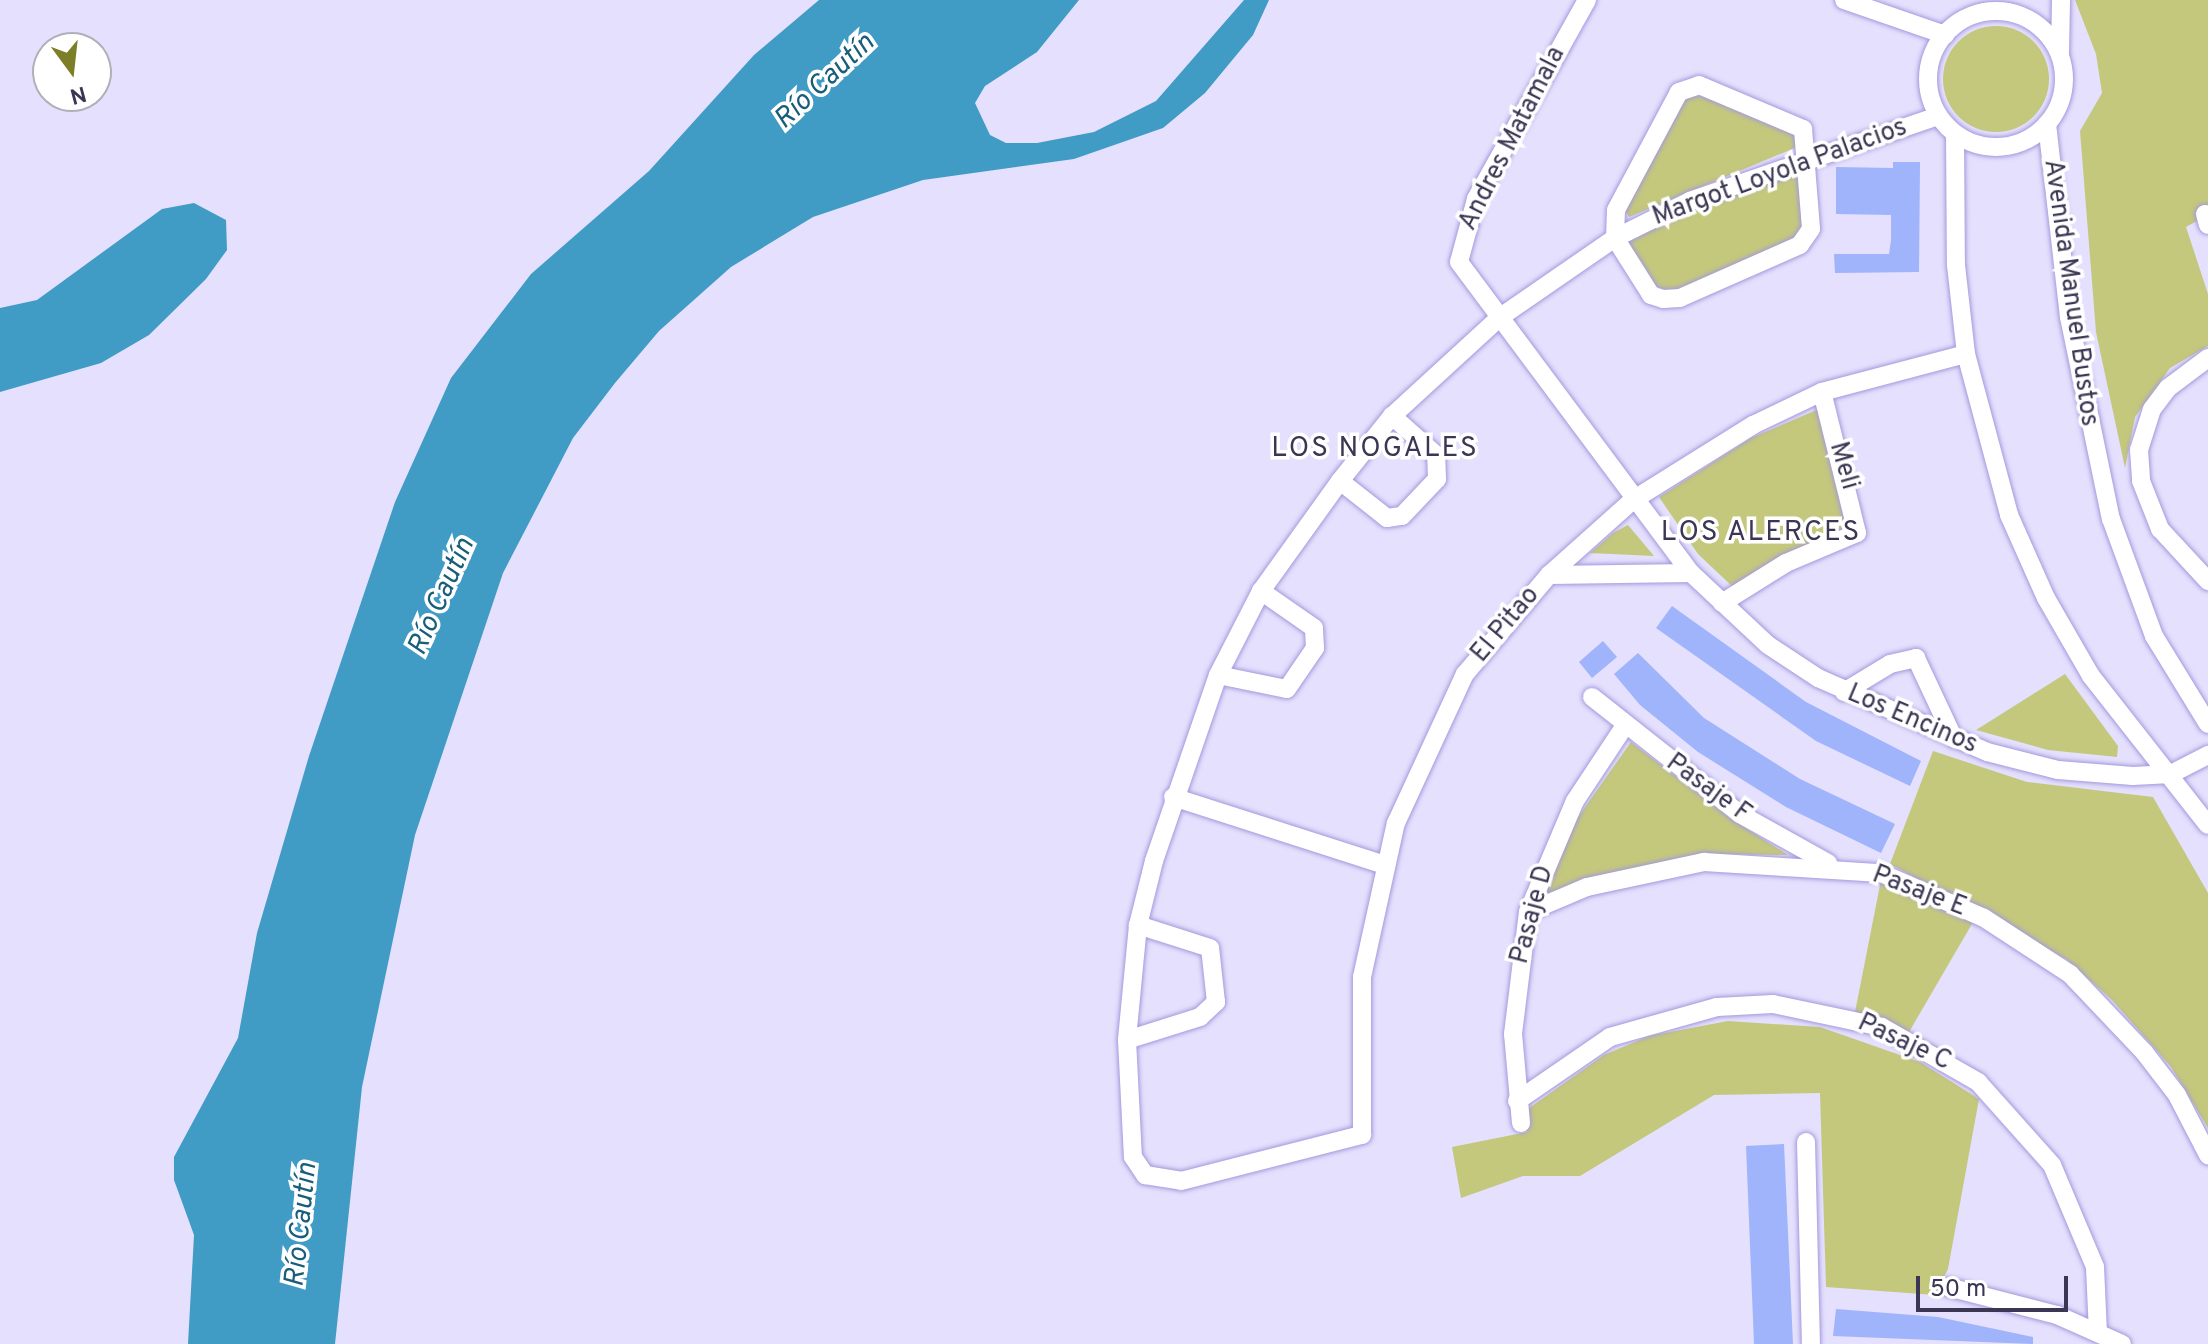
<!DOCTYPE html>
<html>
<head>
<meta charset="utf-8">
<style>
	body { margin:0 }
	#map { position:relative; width:2208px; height:1344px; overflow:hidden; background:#e4e0fd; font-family:Overpass,sans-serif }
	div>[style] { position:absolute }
	.green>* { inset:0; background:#c4c87c }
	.round { border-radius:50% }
	.water>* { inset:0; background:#409bc5 }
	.building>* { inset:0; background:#9fb4fb }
	.roads { filter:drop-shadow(0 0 2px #a499dd) drop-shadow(0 0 2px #a499dd) }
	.minor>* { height:18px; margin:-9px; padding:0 9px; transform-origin:9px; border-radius:9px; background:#fff }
	.minor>.ring { margin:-9px; padding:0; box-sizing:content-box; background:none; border:18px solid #fff; border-radius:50% }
	span { translate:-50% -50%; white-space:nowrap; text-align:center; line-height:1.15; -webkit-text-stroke:7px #fff; paint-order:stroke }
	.street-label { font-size:26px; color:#3b3653 }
	.water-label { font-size:28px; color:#185d7a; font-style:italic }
	.neighbourhood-label { font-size:28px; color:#3b3653; letter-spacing:2px }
	.north { position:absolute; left:32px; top:32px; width:80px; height:80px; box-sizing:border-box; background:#fff; border:2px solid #b1afba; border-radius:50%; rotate:165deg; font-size:22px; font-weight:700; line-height:32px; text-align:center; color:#3b3653 }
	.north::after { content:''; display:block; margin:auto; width:28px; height:36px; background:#7c7e28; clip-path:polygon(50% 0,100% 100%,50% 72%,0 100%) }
	.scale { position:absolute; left:1916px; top:1276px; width:152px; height:36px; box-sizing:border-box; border:4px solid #3b3653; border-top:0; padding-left:10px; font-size:24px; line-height:28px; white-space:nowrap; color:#3b3653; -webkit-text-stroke:6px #fff; paint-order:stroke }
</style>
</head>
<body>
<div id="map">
	<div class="green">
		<i style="clip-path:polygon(2075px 0,2208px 0,2208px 215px,2186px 227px,2208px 294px,2208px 346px,2170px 368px,2135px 417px,2125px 468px,2096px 332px,2080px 131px,2102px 93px,2096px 54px)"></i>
		<i class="round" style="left:1943px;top:26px;width:106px;height:106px"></i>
		<i style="clip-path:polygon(1701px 96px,1798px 130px,1797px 147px,1629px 217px,1625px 210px,1683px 97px)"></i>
		<i style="clip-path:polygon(1798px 170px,1805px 225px,1798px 237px,1672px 293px,1652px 284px,1626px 243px,1701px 204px)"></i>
		<i style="clip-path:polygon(1819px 409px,1852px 525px,1734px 588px,1698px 554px,1659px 497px,1751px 438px)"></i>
		<i style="clip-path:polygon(1628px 525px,1654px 556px,1590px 553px,1613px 533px)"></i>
		<i style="clip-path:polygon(2065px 674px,2118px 746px,2117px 757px,2048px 750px,1976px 730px)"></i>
		<i style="clip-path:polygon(1631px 742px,1730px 818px,1788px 855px,1710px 854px,1539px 901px,1562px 840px)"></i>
		<i style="clip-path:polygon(1933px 751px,2027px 782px,2153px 797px,2208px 893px,2208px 1128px,2171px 1067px,2112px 1000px,2066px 959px,1890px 864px)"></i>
		<i style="clip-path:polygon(1881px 880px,1976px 917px,1909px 1032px,1855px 1012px)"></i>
		<i style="clip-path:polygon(1728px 1021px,1820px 1027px,1920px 1062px,1979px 1099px,1948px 1269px,1935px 1295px,1826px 1287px,1820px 1093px,1714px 1095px,1580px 1176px,1523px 1176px,1461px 1198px,1452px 1147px,1527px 1132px,1525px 1111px,1604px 1055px,1649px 1036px)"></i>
	</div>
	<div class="water">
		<i style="clip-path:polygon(819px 0,1079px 0,1037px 52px,985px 86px,975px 103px,990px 135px,1006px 143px,1037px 143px,1094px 132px,1156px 101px,1244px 0,1269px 0,1253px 35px,1205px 93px,1163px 128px,1074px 159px,923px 180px,813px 217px,731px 267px,659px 331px,615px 383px,573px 438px,503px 573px,415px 835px,362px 1087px,335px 1344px,188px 1344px,194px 1235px,174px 1180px,174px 1157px,238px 1038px,257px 933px,309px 756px,395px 502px,451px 378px,531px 274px,649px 171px,754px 55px)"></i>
		<i style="clip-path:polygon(194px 203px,226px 220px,227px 250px,206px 279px,149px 335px,101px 363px,0 392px,0 308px,37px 300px,162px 209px)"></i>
	</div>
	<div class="building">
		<i style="clip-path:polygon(1893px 162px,1920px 162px,1919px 272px,1835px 273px,1834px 254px,1889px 254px,1891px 240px,1891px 215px,1836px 214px,1836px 167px,1893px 168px)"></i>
		<i style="clip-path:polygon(1672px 606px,1806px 702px,1921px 761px,1910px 786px,1816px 741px,1656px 628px)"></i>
		<i style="clip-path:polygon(1603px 641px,1617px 657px,1592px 678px,1579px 662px)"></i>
		<i style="clip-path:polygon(1638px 653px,1704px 718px,1800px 779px,1895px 824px,1881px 853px,1786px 807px,1698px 752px,1640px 705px,1614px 674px)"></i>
		<i style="clip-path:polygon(1784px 1144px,1793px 1344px,1754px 1344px,1746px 1146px)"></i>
		<i style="clip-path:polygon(1836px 1309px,1938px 1317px,2033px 1337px,2033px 1344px,1833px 1336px)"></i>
	</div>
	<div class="roads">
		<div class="minor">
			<i style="left:1587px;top:0;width:228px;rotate:119.2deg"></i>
			<i style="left:1476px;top:199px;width:65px;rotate:105.1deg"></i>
			<i style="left:1459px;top:262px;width:388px;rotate:53.3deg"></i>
			<i style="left:1691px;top:573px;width:105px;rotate:43.1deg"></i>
			<i style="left:1768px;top:645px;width:60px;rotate:33.4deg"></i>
			<i style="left:1818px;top:678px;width:184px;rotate:23.6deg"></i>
			<i style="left:1987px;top:752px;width:73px;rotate:14.2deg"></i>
			<i style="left:2058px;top:770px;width:75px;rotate:4.6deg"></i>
			<i style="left:2133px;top:776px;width:38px;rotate:-3deg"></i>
			<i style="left:2171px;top:774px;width:42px;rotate:-27.2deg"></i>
			<i style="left:1844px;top:0;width:107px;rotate:19.1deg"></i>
			<i class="ring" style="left:1928px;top:11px;width:118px;height:118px"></i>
			<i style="left:2060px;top:53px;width:53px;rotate:-88.9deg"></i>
			<i style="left:1699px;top:85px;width:113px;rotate:22.9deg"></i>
			<i style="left:1803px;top:129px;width:100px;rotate:85.4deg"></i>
			<i style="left:1811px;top:229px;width:19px;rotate:125deg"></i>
			<i style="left:1800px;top:245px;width:131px;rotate:156.2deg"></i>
			<i style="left:1680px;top:298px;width:17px;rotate:177deg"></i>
			<i style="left:1663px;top:299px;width:13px;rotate:-162deg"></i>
			<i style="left:1651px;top:295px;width:67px;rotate:-122.3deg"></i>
			<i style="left:1615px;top:238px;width:28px;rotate:-88deg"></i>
			<i style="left:1616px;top:210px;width:134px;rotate:-61.9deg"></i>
			<i style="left:1679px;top:92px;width:21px;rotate:-19deg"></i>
			<i style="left:1938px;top:116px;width:262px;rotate:161.1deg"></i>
			<i style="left:1690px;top:201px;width:84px;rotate:153.7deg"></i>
			<i style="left:1615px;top:238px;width:141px;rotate:145.4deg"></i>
			<i style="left:1499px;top:318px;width:145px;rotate:137.5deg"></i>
			<i style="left:1392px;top:416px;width:83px;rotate:128.7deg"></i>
			<i style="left:1340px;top:481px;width:135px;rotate:125.7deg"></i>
			<i style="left:1261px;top:591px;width:94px;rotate:117.1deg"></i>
			<i style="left:1218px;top:675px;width:197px;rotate:109deg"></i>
			<i style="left:1154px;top:861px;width:66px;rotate:104deg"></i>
			<i style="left:1138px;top:925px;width:116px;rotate:95.5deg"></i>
			<i style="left:1127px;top:1040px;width:117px;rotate:87.1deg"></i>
			<i style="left:1133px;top:1157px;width:22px;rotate:56deg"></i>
			<i style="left:1145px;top:1175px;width:36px;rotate:9deg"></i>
			<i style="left:1181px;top:1181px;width:187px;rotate:-14.3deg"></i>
			<i style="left:1362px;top:1135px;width:158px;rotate:-90deg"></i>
			<i style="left:1362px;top:977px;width:158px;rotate:-77.6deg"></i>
			<i style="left:1396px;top:823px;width:164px;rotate:-65.2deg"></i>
			<i style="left:1465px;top:674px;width:130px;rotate:-49.7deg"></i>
			<i style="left:1549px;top:575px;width:113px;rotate:-41.8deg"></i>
			<i style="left:1633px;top:500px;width:142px;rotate:-32deg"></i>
			<i style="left:1753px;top:425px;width:76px;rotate:-25.6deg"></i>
			<i style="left:1822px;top:392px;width:149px;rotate:-14.8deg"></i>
			<i style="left:2047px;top:124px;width:194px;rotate:83.5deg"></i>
			<i style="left:2069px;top:317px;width:206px;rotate:78.3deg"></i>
			<i style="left:2111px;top:519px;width:125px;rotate:69.8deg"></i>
			<i style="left:2154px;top:636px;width:103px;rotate:58.5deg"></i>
			<i style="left:1955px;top:134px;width:131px;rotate:89.6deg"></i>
			<i style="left:1956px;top:265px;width:90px;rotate:83.6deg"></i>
			<i style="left:1966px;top:354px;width:167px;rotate:75deg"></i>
			<i style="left:2009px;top:515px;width:91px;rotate:66deg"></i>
			<i style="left:2046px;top:598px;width:90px;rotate:60deg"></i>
			<i style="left:2091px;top:676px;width:189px;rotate:51.9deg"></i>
			<i style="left:2205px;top:214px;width:11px;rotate:75deg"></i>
			<i style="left:2208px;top:358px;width:50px;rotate:143.1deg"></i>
			<i style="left:2168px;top:388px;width:26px;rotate:127deg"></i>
			<i style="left:2152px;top:409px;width:43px;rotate:107.6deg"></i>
			<i style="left:2139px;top:450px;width:31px;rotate:86deg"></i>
			<i style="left:2141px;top:481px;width:52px;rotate:68.4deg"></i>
			<i style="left:2160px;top:529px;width:71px;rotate:47.3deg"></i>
			<i style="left:1340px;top:481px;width:60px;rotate:38.2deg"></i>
			<i style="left:1387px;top:518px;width:15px;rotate:-8deg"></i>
			<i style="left:1402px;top:516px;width:51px;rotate:-46.6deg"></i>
			<i style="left:1437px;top:479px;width:24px;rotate:-92deg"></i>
			<i style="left:1436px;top:455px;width:59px;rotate:-138.4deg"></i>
			<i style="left:1549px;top:575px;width:142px;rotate:-0.8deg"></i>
			<i style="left:1722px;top:603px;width:75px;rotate:-32deg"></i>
			<i style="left:1786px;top:563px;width:77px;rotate:-22.9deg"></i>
			<i style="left:1857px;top:533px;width:145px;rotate:-103.9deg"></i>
			<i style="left:1218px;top:675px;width:70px;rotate:11.5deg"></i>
			<i style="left:1287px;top:689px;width:50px;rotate:-55.7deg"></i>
			<i style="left:1315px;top:648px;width:20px;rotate:-93deg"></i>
			<i style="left:1314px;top:628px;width:65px;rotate:-145.1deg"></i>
			<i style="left:1844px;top:692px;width:54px;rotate:-31.3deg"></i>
			<i style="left:1890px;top:664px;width:27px;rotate:-13deg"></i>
			<i style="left:1916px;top:658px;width:89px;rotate:64.9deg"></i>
			<i style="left:1592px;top:697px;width:189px;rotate:38.3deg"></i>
			<i style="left:1740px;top:814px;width:101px;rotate:29.1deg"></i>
			<i style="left:1173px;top:797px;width:223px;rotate:17.8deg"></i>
			<i style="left:1528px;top:912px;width:64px;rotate:-23deg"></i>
			<i style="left:1587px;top:887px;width:120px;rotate:-12.1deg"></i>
			<i style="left:1704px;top:862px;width:177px;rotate:3.6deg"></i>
			<i style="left:1881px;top:873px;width:112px;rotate:23.6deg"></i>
			<i style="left:1984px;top:918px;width:103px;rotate:33.1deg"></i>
			<i style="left:2070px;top:974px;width:108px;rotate:46.5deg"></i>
			<i style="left:2144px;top:1052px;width:54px;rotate:52.5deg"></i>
			<i style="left:2177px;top:1095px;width:68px;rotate:62.7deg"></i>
			<i style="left:1127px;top:1040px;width:77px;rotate:-17.5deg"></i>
			<i style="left:1200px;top:1017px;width:22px;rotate:-43deg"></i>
			<i style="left:1216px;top:1002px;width:54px;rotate:-96.3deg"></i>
			<i style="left:1210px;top:948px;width:76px;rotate:-162.3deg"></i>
			<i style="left:1517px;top:1101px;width:113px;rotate:-34.5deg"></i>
			<i style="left:1610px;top:1037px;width:111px;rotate:-15.7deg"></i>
			<i style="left:1717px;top:1007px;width:56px;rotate:-3.1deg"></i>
			<i style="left:1773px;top:1004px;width:111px;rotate:11.9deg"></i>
			<i style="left:1882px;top:1027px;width:111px;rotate:29.8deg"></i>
			<i style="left:1978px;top:1082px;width:111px;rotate:48.3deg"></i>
			<i style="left:2052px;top:1165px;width:111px;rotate:67.1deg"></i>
			<i style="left:2095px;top:1267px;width:65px;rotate:87.4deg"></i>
			<i style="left:1521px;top:1123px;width:89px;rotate:-95.1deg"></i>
			<i style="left:1513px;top:1034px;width:123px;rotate:-83deg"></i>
			<i style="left:1528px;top:912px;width:121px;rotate:-67.1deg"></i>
			<i style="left:1575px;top:801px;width:89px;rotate:-56.5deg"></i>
			<i style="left:1806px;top:1142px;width:202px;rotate:88.6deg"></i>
			<i style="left:1948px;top:1287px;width:113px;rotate:14.4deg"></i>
			<i style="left:2057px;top:1315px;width:71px;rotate:24deg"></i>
		</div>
	</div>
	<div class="street-label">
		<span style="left:1513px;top:139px;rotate:-63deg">Andres Matamala</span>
		<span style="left:1780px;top:173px;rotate:-20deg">Margot Loyola Palacios</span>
		<span style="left:2070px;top:293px;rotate:82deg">Avenida Manuel Bustos</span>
		<span style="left:1843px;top:466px;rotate:74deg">Meli</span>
		<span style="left:1506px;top:625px;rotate:-50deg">El Pitao</span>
		<span style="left:1912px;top:720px;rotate:23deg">Los Encinos</span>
		<span style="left:1708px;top:789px;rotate:36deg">Pasaje F</span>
		<span style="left:1919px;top:892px;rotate:21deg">Pasaje E</span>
		<span style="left:1533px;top:915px;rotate:-75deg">Pasaje D</span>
		<span style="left:1904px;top:1043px;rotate:25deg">Pasaje C</span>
	</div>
	<div class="water-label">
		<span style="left:825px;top:82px;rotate:-43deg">Río Cautín</span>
		<span style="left:442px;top:597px;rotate:-66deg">Río Cautín</span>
		<span style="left:302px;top:1225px;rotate:-84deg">Río Cautín</span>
	</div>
	<div class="neighbourhood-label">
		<span style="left:1375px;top:449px">LOS NOGALES</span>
		<span style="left:1761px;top:533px">LOS ALERCES</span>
	</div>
	<div class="north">N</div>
	<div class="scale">50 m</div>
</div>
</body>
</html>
